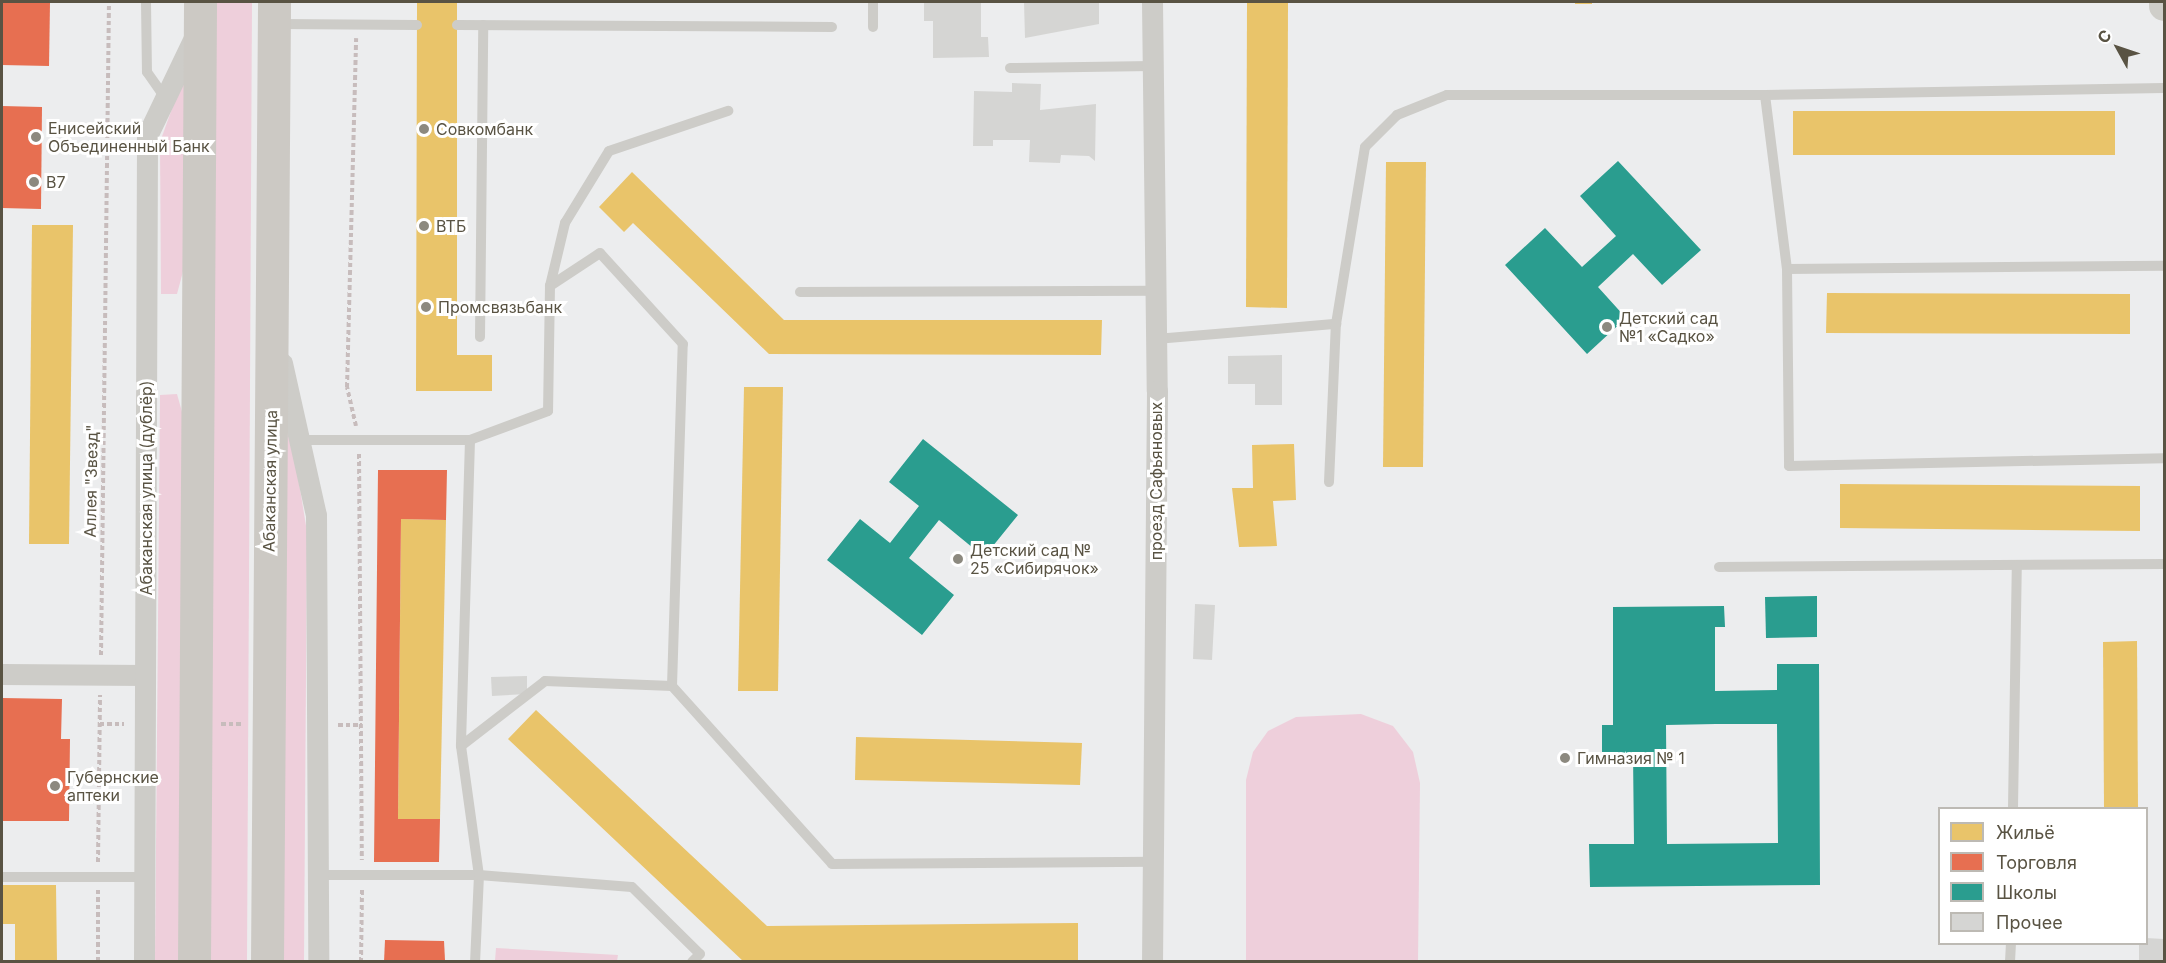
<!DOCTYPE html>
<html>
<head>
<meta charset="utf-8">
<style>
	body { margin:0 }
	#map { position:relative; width:2166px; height:963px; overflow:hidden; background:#ecedee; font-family:Inter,sans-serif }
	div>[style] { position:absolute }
	.green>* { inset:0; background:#eecfdb }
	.homes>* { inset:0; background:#e9c46a }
	.shops>* { inset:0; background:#e76f51 }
	.schools>* { inset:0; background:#2a9d8f }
	.building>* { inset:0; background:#d5d5d3 }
	.path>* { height:4px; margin-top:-2px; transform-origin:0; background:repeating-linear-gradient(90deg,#c7bcbc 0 4.5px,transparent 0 7.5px) }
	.lane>* { height:10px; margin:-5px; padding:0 5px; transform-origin:5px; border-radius:5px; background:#cdccc8 }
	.street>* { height:21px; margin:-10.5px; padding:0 10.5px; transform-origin:10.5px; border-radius:10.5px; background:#cdccc8 }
	.secondary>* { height:30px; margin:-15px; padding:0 15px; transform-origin:15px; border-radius:15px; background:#cfcec9 }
	.primary>* { height:33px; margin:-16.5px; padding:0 16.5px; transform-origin:16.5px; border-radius:16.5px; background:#ccc9c4 }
	.dots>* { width:16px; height:16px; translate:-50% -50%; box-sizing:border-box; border:3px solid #fff; border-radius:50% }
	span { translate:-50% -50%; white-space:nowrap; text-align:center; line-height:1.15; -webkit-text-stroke:6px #fff; paint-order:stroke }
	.poi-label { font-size:16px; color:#595343 }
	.left { translate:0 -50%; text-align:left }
	.street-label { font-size:16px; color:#595343 }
	.frame { position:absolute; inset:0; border:3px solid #595343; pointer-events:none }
	.legend { position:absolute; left:1938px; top:807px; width:210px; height:138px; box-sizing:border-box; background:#fff; border:2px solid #bdbab4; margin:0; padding:8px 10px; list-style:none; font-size:18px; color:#595343 }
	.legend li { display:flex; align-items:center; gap:12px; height:30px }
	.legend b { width:30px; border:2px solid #bdbab4 }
	.north { position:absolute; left:2088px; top:18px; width:60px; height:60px; -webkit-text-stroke:4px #fff; paint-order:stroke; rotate:310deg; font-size:16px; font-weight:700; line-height:24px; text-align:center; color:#595343 }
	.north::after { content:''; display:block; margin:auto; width:21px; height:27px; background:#595343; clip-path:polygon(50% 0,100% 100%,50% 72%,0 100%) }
</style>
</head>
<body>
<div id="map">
	<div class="green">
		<i style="clip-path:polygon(213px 2px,252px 2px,247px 961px,209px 962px)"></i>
		<i style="clip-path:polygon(187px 67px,189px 249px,177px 294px,161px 294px,160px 142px)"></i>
		<i style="clip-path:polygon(177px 394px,189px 437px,184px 961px,155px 962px,160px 395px)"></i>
		<i style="clip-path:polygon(280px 406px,289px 421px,307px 532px,304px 961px,276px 962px)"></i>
		<i style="clip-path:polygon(1361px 714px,1393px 726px,1413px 752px,1420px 783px,1418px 961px,1246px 961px,1246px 780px,1253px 752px,1268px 731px,1296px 717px)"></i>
		<i style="clip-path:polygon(496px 948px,618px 955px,617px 961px,495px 961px)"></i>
	</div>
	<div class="homes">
		<i style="clip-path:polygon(417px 2px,457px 2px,457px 355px,492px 355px,492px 391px,416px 391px)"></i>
		<i style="clip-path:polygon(1575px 2px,1592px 2px,1592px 4px,1575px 4px)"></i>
		<i style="clip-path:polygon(1247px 3px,1288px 3px,1287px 308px,1246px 307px)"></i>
		<i style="clip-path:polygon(1793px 111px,2115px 111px,2115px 155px,1793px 155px)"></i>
		<i style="clip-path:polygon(1386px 162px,1426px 162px,1423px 467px,1383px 467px)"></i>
		<i style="clip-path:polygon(632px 172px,784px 320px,1102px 320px,1101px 355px,769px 354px,633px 223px,624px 232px,599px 207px)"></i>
		<i style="clip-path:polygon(32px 225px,73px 225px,69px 544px,29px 544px)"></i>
		<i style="clip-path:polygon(1827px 293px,2130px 294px,2130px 334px,1826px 333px)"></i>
		<i style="clip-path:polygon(744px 387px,783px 387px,778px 691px,738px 691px)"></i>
		<i style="clip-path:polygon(1294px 444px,1296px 500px,1273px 501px,1277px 546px,1239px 547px,1232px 488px,1253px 488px,1252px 445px)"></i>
		<i style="clip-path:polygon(1840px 484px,2140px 486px,2140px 531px,1840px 528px)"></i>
		<i style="clip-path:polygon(401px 519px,446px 520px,440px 819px,398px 819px)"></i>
		<i style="clip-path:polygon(2137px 641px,2138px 808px,2104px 808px,2103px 642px)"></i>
		<i style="clip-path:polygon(536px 710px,767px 926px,1078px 923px,1078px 962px,744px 962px,508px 739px)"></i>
		<i style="clip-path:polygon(856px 737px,1082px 743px,1080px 785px,855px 780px)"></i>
		<i style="clip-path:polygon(2px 885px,56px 885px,57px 962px,15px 962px,15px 924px,2px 924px)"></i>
	</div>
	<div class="shops">
		<i style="clip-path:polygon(2px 2px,50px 2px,49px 66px,2px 65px)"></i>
		<i style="clip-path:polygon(2px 106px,42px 107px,41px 209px,2px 208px)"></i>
		<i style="clip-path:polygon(378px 470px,447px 470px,446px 520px,401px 519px,398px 819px,440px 819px,439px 862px,374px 862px)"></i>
		<i style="clip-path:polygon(2px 698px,62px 699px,61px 739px,70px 739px,69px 821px,2px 821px)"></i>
		<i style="clip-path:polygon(385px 940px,444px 941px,445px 960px,384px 962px)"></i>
	</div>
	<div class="schools">
		<i style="clip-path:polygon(1618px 161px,1701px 250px,1662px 285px,1633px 254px,1598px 287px,1626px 318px,1587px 354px,1505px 265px,1545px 228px,1582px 267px,1616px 236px,1580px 196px)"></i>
		<i style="clip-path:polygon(923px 439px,1018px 515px,984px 557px,939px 520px,909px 558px,954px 595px,922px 635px,827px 560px,860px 519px,890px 543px,919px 506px,889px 482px)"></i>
		<i style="clip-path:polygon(1817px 596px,1817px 637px,1766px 638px,1765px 597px)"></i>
		<i style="clip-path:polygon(evenodd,1724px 606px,1725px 627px,1715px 627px,1715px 691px,1777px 690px,1777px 664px,1819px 664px,1820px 885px,1590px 887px,1589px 844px,1634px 844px,1633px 754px,1602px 754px,1602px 725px,1613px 725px,1613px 607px,1724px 606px,1716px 724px,1777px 724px,1778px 843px,1667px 844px,1666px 725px,1716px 724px)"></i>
	</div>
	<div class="building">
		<i style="clip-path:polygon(924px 2px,981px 2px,981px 37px,988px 37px,989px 57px,933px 58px,933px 21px,924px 21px)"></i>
		<i style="clip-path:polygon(1024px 2px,1099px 2px,1099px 24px,1025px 38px)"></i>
		<i style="clip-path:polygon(1012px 83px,1041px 84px,1040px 110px,1096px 104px,1095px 161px,1089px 156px,1061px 155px,1060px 163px,1029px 162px,1030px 140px,993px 140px,993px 146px,973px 146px,974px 91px,1012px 92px)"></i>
		<i style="clip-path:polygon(1282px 355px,1282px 405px,1255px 405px,1255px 384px,1228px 384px,1228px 356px)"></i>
		<i style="clip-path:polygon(1195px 604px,1215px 605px,1212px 660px,1193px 659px)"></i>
		<i style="clip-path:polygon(527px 676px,527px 694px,492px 696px,491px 677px)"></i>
		<i style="clip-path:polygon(2146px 938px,2164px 939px,2164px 962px,2139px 962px,2139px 944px)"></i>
	</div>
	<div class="path">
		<i style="left:356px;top:426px;width:40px;rotate:-103deg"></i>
		<i style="left:347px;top:387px;width:349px;rotate:-88.5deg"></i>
		<i style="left:359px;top:454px;width:406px;rotate:89.6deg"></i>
		<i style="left:101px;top:655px;width:653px;rotate:-89.3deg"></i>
		<i style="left:100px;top:724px;width:24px"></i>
		<i style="left:221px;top:724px;width:23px"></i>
		<i style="left:338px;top:725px;width:24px"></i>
		<i style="left:98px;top:862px;width:167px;rotate:-89.3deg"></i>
		<i style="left:98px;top:890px;width:72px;rotate:90deg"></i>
		<i style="left:361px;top:962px;width:73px;rotate:-89.2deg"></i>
	</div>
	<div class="lane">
		<i style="left:146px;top:2px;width:70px;rotate:89.2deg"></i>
		<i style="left:147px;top:72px;width:32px;rotate:55deg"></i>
		<i style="left:278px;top:24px;width:139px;rotate:0.4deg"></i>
		<i style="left:457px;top:25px;width:375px;rotate:0.3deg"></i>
		<i style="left:873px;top:27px;width:25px;rotate:-90deg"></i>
		<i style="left:1010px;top:68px;width:142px;rotate:-0.8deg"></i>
		<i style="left:2164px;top:88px;width:399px;rotate:179deg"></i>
		<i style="left:1765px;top:95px;width:175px;rotate:82.8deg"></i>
		<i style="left:1787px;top:269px;width:197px;rotate:89.4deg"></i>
		<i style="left:1789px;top:466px;width:375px;rotate:-1.2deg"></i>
		<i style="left:1787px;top:269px;width:377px;rotate:-0.5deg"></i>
		<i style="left:550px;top:286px;width:65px;rotate:-76.6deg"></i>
		<i style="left:565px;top:223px;width:84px;rotate:-58.6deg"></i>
		<i style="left:609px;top:151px;width:126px;rotate:-18.6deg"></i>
		<i style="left:800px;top:292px;width:355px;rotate:-0.2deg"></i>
		<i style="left:480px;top:337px;width:312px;rotate:-89.4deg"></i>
		<i style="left:1156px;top:339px;width:181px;rotate:-4.8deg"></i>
		<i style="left:1336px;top:324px;width:179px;rotate:-80.7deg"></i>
		<i style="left:1365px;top:147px;width:45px;rotate:-45deg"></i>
		<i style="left:1397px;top:115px;width:54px;rotate:-21.8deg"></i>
		<i style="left:1447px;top:95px;width:318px"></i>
		<i style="left:299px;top:440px;width:171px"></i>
		<i style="left:470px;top:440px;width:306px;rotate:91.7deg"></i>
		<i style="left:461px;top:746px;width:130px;rotate:82.1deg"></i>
		<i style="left:479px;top:875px;width:87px;rotate:92.6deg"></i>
		<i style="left:1329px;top:482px;width:158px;rotate:-87.5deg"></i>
		<i style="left:1719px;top:567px;width:445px;rotate:-0.4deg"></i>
		<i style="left:672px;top:686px;width:239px;rotate:48deg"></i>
		<i style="left:832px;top:864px;width:321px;rotate:-0.4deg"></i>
		<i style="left:461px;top:746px;width:106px;rotate:-37.7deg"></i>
		<i style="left:545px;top:681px;width:127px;rotate:2.3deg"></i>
		<i style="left:672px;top:686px;width:342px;rotate:-88.2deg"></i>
		<i style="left:683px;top:344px;width:123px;rotate:-132.4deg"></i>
		<i style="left:600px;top:253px;width:60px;rotate:146.6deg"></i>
		<i style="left:550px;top:286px;width:125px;rotate:90.9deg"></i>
		<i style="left:548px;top:411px;width:83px;rotate:159.6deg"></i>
		<i style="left:2013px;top:808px;width:243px;rotate:-89.1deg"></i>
		<i style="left:318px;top:875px;width:161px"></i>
		<i style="left:479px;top:875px;width:153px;rotate:4.5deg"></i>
		<i style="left:632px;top:887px;width:95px;rotate:44.6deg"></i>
		<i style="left:700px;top:954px;width:11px;rotate:135deg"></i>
		<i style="left:2px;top:877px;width:142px"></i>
		<i style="left:2010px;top:962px;width:18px;rotate:-87deg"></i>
	</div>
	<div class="street">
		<i style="left:1152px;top:2px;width:389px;rotate:89.3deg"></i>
		<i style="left:1157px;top:391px;width:571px;rotate:90.5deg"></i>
		<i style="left:282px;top:363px;width:156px;rotate:77.4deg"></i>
		<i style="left:316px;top:515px;width:447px;rotate:89.7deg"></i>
		<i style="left:2px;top:674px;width:143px;rotate:0.4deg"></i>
		<i style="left:144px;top:962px;width:826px;rotate:-89.79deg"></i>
		<i style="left:147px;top:136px;width:111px;rotate:-64.4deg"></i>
	</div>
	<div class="secondary">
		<i style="left:2164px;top:2px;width:4px;rotate:90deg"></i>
	</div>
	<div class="primary">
		<i style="left:194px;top:962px;width:960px;rotate:-89.64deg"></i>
		<i style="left:267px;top:962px;width:960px;rotate:-89.58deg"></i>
	</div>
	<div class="dots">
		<i style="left:424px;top:129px;background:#8c897f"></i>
		<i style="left:36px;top:137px;background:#8c897f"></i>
		<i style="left:34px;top:182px;background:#8c897f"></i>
		<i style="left:424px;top:226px;background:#8c897f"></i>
		<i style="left:426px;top:307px;background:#8c897f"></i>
		<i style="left:1607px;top:327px;background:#8c897f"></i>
		<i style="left:958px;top:559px;background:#8c897f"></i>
		<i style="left:1565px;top:758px;background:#8c897f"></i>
		<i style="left:55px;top:786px;background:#8c897f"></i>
	</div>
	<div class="poi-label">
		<span class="left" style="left:48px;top:137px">Енисейский<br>Объединенный Банк</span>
		<span class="left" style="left:436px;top:129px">Совкомбанк</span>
		<span class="left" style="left:46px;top:182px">В7</span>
		<span class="left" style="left:436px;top:226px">ВТБ</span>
		<span class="left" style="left:438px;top:307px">Промсвязьбанк</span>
		<span class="left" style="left:1619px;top:327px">Детский сад<br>№1 «Cадко»</span>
		<span class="left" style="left:970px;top:559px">Детский сад №<br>25 «Сибирячок»</span>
		<span class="left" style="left:1577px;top:758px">Гимназия № 1</span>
		<span class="left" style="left:67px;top:786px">Губернские<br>аптеки</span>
	</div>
	<div class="street-label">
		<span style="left:91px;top:481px;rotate:-89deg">Аллея "Звезд"</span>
		<span style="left:270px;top:481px;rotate:-89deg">Абаканская улица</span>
		<span style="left:1156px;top:481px;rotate:-90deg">проезд Сафьяновых</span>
		<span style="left:146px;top:488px;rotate:-90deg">Абаканская улица (дублёр)</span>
	</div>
	<div class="frame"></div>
	<ul class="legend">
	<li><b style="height:16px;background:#e9c46a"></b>Жильё</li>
	<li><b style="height:16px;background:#e76f51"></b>Торговля</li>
	<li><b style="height:16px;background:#2a9d8f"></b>Школы</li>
	<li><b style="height:16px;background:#d5d5d3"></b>Прочее</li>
	</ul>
	<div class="north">С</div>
</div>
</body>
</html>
